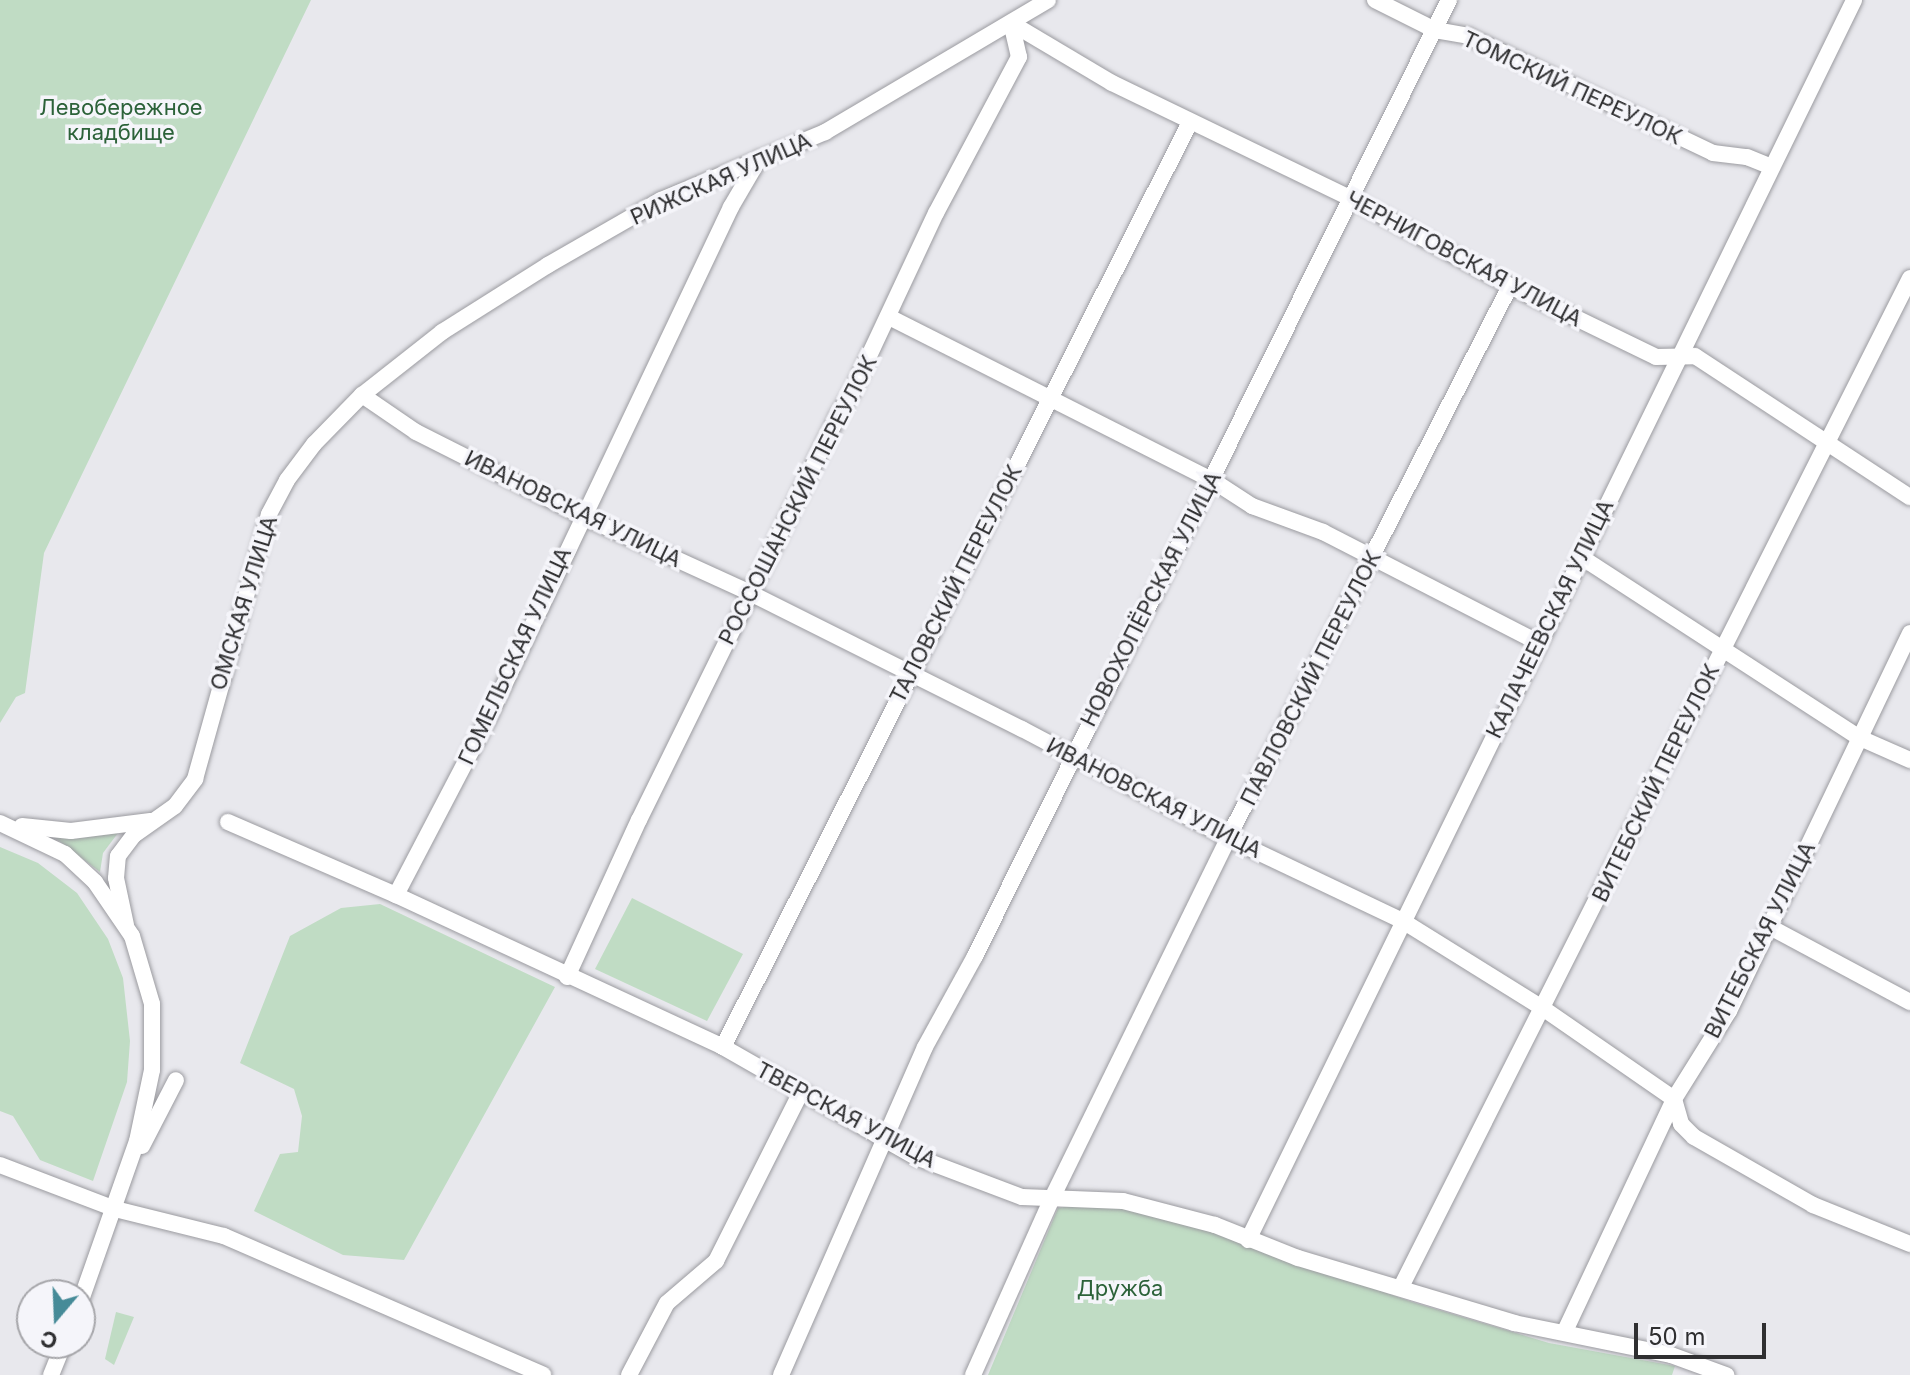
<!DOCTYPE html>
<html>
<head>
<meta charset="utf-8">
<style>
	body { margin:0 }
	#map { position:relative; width:1910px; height:1375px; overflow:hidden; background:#e8e8ed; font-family:Inter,sans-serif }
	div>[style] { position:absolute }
	.green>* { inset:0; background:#c0dcc4 }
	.roads { filter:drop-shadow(0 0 2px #9b9ba0) drop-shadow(0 0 2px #9b9ba0) }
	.minor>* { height:16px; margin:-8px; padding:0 8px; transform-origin:8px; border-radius:8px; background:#fff }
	span { translate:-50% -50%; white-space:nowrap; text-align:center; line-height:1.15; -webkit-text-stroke:7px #f5f5fa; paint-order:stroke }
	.street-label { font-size:22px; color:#2f2f31 }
	.park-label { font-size:22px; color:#2c6239 }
	.north { position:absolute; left:16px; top:1279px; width:80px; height:80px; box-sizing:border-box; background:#f5f5fa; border:2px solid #a6a6aa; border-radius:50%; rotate:199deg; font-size:22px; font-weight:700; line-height:32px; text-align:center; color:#2f2f31 }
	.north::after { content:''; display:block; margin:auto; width:28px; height:36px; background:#468b98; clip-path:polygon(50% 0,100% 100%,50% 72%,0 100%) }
	.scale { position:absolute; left:1634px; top:1323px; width:132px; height:36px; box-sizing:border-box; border:4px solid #2f2f31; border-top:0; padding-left:10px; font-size:24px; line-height:28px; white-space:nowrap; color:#2f2f31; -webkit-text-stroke:6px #f5f5fa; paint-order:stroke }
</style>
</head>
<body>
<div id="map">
	<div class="green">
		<i style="clip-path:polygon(0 0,311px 0,44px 553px,25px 693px,16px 697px,0 723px)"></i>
		<i style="clip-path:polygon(118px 833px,103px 853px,100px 872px,54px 837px,73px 839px)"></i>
		<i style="clip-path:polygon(0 847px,38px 863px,77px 893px,108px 939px,123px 978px,130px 1041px,127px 1082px,93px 1181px,40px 1160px,13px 1116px,0 1111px)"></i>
		<i style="clip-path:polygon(632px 898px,743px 954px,707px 1021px,595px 969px)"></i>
		<i style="clip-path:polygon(380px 904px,555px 987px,404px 1260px,343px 1255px,254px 1211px,280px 1154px,298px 1152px,302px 1116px,294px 1089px,240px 1063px,290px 936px,341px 908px)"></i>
		<i style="clip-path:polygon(1117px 1198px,1412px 1302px,1549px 1343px,1675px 1366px,1672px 1375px,988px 1375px,1058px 1208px)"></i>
		<i style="clip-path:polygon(116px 1312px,134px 1317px,114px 1365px,105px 1359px)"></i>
	</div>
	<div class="roads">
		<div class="minor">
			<i style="left:1375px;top:0;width:67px;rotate:26.6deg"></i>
			<i style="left:1435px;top:30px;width:34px;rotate:10deg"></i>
			<i style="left:1468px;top:36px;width:272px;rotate:25.5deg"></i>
			<i style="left:1713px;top:153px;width:34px;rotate:7deg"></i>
			<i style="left:1747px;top:157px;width:27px;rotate:22deg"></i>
			<i style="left:1011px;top:23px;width:117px;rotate:30.7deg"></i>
			<i style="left:1112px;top:83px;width:264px;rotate:25.8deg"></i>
			<i style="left:1350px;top:198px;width:183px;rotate:28.8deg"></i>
			<i style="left:1510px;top:286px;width:162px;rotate:25.9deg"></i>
			<i style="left:1656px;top:357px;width:39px;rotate:-1deg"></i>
			<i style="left:1695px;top:356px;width:257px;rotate:33.3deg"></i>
			<i style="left:889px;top:317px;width:362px;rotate:26.8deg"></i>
			<i style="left:1212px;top:480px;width:48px;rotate:33deg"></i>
			<i style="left:1252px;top:506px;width:76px;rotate:20.1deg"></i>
			<i style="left:1323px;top:532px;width:243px;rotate:27.2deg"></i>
			<i style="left:362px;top:395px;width:65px;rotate:34.4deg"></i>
			<i style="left:416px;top:432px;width:186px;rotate:26.8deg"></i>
			<i style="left:582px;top:516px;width:185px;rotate:24.6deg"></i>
			<i style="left:750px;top:593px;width:304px;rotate:26.6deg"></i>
			<i style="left:1022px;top:729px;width:233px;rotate:27.9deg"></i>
			<i style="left:1228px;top:838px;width:191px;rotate:25.4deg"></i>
			<i style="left:1401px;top:920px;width:168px;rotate:31.9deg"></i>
			<i style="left:1544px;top:1009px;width:158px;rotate:34.7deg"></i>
			<i style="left:1674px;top:1099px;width:26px;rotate:74deg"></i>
			<i style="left:1681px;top:1124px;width:18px;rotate:45deg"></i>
			<i style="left:1694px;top:1137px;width:137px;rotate:29.7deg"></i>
			<i style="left:1813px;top:1205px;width:105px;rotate:21.9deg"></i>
			<i style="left:1581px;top:557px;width:333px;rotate:33deg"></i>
			<i style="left:1860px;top:738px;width:55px;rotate:23.7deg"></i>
			<i style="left:228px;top:822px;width:183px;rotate:23.5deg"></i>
			<i style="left:396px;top:895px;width:361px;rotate:24.9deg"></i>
			<i style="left:723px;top:1047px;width:222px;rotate:29.7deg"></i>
			<i style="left:916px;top:1157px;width:113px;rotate:20.7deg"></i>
			<i style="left:1022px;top:1197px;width:101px;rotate:2.3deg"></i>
			<i style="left:1123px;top:1201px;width:95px;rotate:14.6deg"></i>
			<i style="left:1215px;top:1225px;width:89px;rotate:21.7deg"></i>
			<i style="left:1298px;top:1258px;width:226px;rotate:16.7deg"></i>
			<i style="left:1514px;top:1323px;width:160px;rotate:11.5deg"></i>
			<i style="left:1671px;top:1355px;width:59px;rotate:20deg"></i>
			<i style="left:0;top:823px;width:72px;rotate:25.5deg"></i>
			<i style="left:65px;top:854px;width:41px;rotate:43deg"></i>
			<i style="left:95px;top:882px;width:65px;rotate:55.6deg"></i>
			<i style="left:132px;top:936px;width:71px;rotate:73.6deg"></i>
			<i style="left:152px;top:1004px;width:66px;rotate:90deg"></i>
			<i style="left:152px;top:1070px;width:73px;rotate:101.9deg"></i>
			<i style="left:137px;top:1141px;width:172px;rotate:109.4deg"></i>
			<i style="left:22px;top:826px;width:49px;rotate:5.8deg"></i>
			<i style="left:71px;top:831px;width:80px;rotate:-7.2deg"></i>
			<i style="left:396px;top:895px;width:199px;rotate:-62.4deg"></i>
			<i style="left:488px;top:719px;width:567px;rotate:-64.61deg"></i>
			<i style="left:731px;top:207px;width:56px;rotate:-59.7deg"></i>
			<i style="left:126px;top:925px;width:48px;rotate:-102deg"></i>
			<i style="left:116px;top:878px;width:22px;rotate:-85deg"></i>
			<i style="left:118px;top:856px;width:26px;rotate:-53deg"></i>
			<i style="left:134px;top:835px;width:50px;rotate:-35.3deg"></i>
			<i style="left:175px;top:806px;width:34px;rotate:-53deg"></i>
			<i style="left:195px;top:779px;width:275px;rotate:-74.4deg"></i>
			<i style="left:269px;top:514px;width:38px;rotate:-62deg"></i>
			<i style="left:287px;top:480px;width:45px;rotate:-53.1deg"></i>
			<i style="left:314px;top:444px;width:69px;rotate:-45.6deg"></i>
			<i style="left:362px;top:395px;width:102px;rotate:-38.2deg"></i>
			<i style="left:442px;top:332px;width:125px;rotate:-32.3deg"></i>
			<i style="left:548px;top:265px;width:130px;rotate:-29.9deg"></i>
			<i style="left:661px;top:200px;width:178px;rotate:-22.5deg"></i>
			<i style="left:825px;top:132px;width:259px;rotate:-30.6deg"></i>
			<i style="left:1770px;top:927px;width:159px;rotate:28.2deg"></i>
			<i style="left:567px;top:977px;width:173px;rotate:-65.4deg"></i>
			<i style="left:639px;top:820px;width:449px;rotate:-63.8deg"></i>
			<i style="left:837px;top:417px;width:31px;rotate:-59deg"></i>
			<i style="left:853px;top:390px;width:195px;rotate:-64.9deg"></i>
			<i style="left:936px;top:213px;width:177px;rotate:-62deg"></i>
			<i style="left:1019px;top:57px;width:35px;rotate:-103deg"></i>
			<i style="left:723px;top:1047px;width:1036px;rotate:-63.21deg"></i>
			<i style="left:142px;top:1146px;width:74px;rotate:-62.7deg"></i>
			<i style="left:0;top:1165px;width:123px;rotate:20.9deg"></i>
			<i style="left:115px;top:1209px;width:112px;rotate:13.9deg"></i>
			<i style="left:224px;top:1236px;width:348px;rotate:23.5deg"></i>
			<i style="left:1248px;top:1240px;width:1380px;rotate:-63.95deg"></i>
			<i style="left:1401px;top:1287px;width:1130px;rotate:-63.23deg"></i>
			<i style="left:1565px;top:1331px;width:256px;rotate:-64.8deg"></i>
			<i style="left:1674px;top:1099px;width:104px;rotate:-58deg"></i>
			<i style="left:1729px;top:1011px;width:419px;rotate:-64.4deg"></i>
			<i style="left:51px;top:1375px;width:35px;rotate:-68deg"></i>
			<i style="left:629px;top:1375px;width:81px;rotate:-62.2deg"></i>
			<i style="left:667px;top:1303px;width:65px;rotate:-40.6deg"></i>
			<i style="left:716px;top:1261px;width:187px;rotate:-63.3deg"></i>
			<i style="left:781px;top:1375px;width:358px;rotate:-66.3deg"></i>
			<i style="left:925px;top:1047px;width:104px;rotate:-61.2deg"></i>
			<i style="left:975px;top:956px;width:1067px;rotate:-63.63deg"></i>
			<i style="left:973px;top:1375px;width:194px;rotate:-65.9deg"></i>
			<i style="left:1052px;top:1198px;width:401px;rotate:-63.9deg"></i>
			<i style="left:1228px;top:838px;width:620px;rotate:-62.94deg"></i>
		</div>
	</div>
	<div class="street-label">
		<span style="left:1572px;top:88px;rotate:25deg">ТОМСКИЙ ПЕРЕУЛОК</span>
		<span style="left:721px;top:179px;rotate:-24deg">РИЖСКАЯ УЛИЦА</span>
		<span style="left:1464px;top:259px;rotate:28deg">ЧЕРНИГОВСКАЯ УЛИЦА</span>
		<span style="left:798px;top:500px;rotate:-63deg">РОССОШАНСКИЙ ПЕРЕУЛОК</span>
		<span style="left:573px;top:509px;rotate:26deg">ИВАНОВСКАЯ УЛИЦА</span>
		<span style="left:956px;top:584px;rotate:-63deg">ТАЛОВСКИЙ ПЕРЕУЛОК</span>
		<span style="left:1151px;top:599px;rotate:-63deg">НОВОХОПЁРСКАЯ УЛИЦА</span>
		<span style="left:244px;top:603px;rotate:-73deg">ОМСКАЯ УЛИЦА</span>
		<span style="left:1550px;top:619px;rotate:-64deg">КАЛАЧЕЕВСКАЯ УЛИЦА</span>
		<span style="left:515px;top:656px;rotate:-65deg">ГОМЕЛЬСКАЯ УЛИЦА</span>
		<span style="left:1311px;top:678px;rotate:-63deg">ПАВЛОВСКИЙ ПЕРЕУЛОК</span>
		<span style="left:1656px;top:783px;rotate:-64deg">ВИТЕБСКИЙ ПЕРЕУЛОК</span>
		<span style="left:1154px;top:798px;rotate:27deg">ИВАНОВСКАЯ УЛИЦА</span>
		<span style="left:1760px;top:940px;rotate:-63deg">ВИТЕБСКАЯ УЛИЦА</span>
		<span style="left:846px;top:1115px;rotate:28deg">ТВЕРСКАЯ УЛИЦА</span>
	</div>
	<div class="park-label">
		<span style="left:121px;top:120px">Левобережное<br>кладбище</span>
		<span style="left:1120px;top:1289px">Дружба</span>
	</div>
	<div class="north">С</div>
	<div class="scale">50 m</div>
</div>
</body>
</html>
